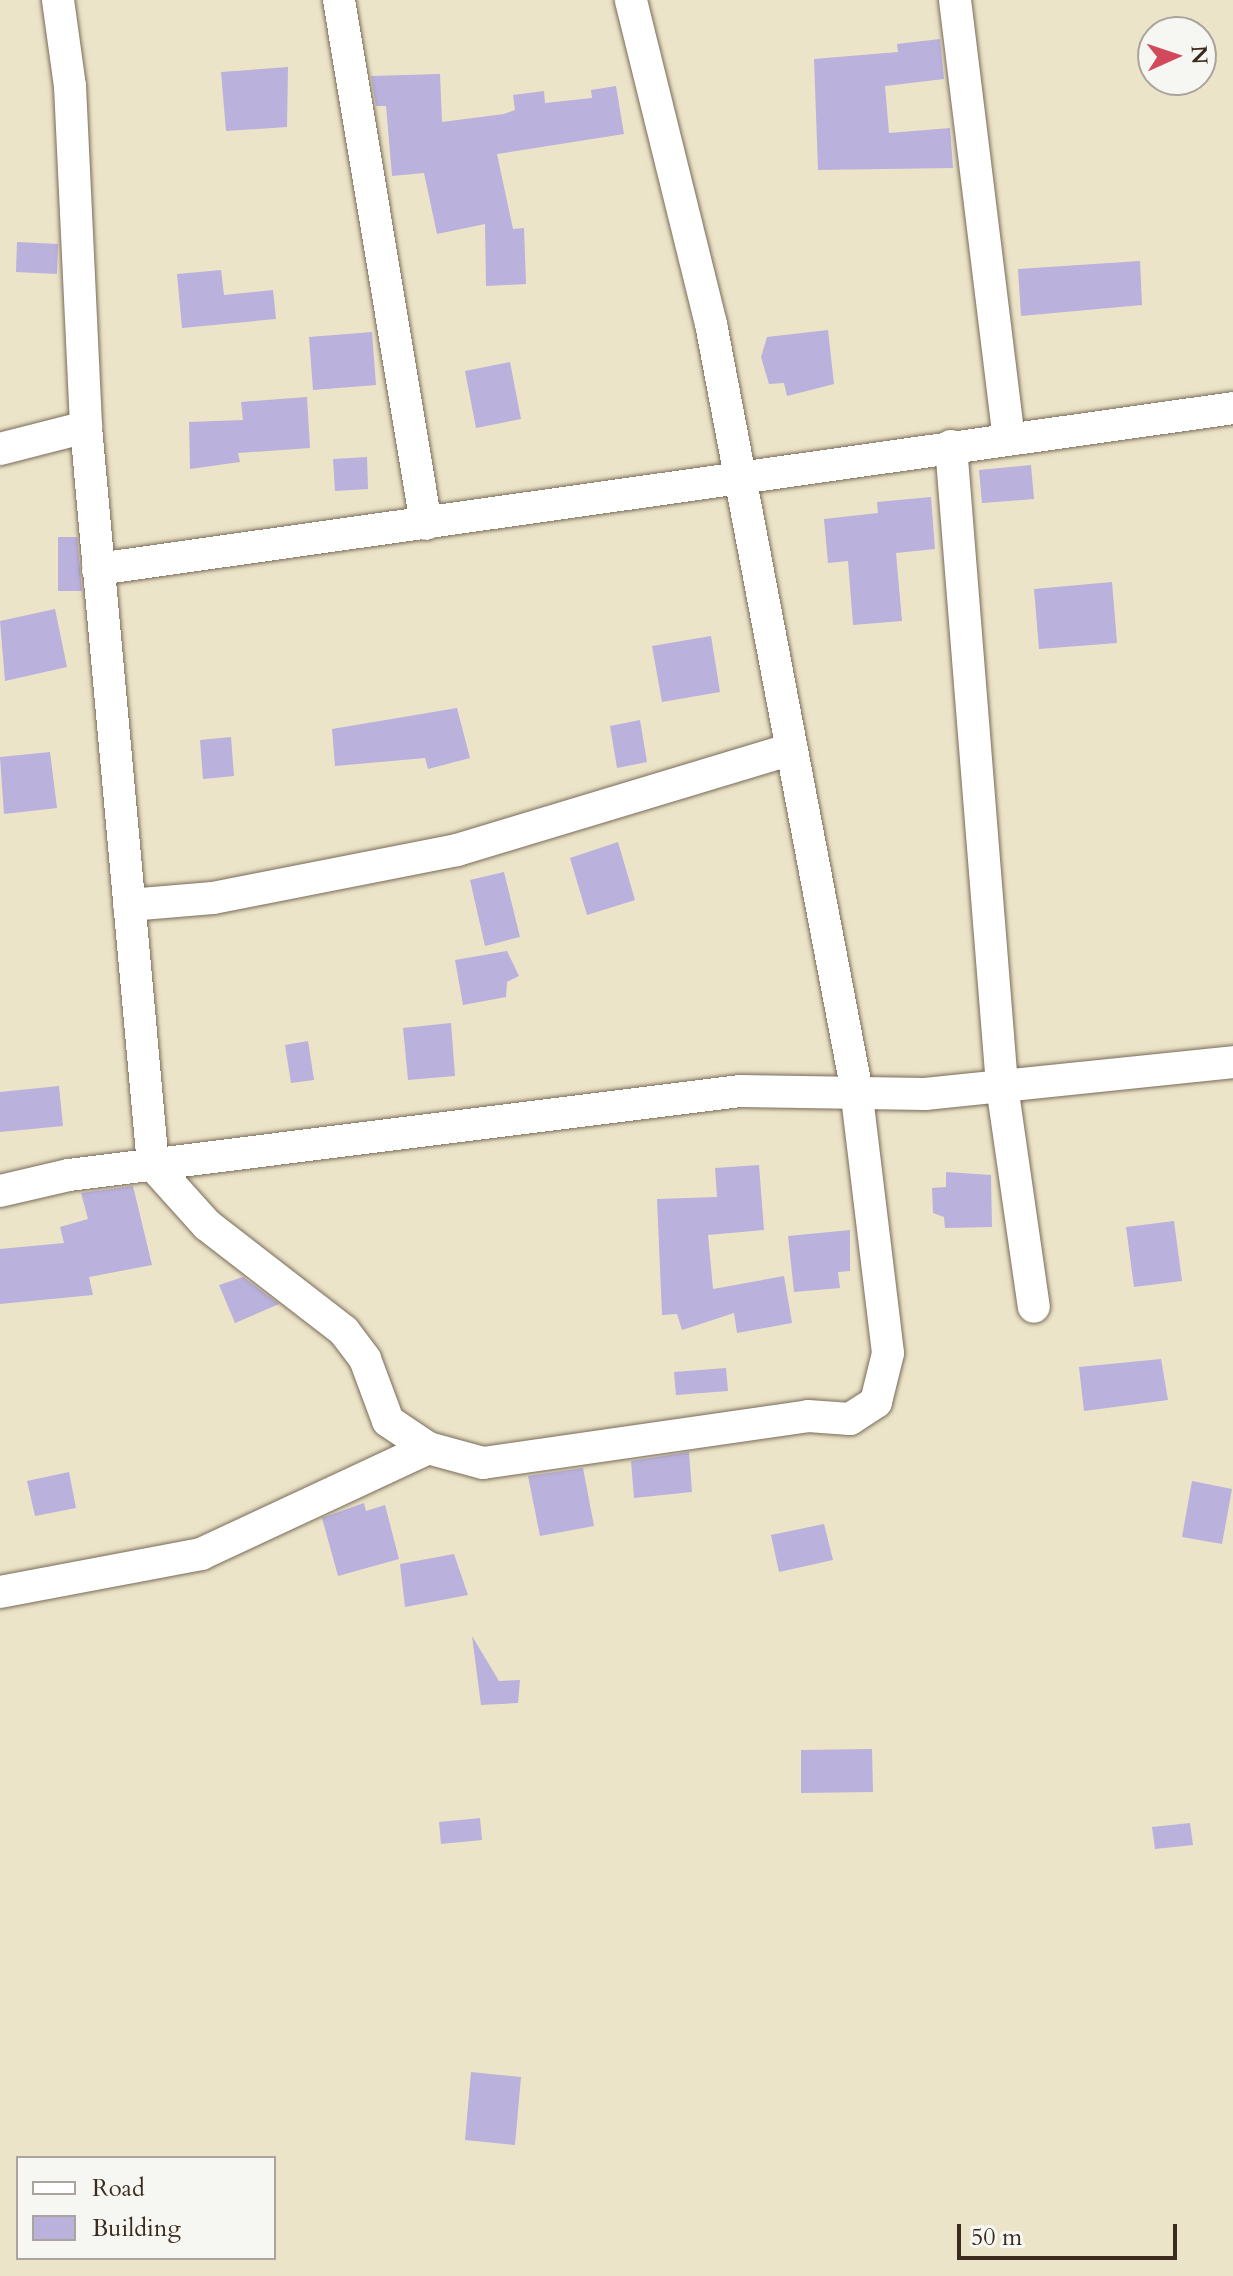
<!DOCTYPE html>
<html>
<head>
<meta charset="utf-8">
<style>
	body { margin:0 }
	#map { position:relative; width:1233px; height:2276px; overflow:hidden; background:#ece4c8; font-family:Cardo,serif }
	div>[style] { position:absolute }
	.building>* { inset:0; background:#bab1dc }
	.roads { filter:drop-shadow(0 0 2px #796b5a) drop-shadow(0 0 2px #796b5a) }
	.street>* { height:32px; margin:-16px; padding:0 16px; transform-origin:16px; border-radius:16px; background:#fff }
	span { translate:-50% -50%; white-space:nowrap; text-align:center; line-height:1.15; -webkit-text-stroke:7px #f6f6f2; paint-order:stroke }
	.legend { position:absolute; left:16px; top:2156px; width:260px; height:104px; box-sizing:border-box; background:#f6f6f2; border:2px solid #aba49d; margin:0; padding:10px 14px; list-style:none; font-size:24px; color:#3b2a1e }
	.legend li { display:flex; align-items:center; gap:16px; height:40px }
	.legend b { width:40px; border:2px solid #aba49d }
	.north { position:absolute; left:1137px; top:16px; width:80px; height:80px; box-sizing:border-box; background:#f6f6f2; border:2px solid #aba49d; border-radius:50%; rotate:87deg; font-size:22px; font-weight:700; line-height:32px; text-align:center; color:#3b2a1e }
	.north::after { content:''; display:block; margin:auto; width:28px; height:36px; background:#d1495b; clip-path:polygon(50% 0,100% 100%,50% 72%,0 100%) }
	.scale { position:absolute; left:957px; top:2224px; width:220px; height:36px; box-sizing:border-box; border:4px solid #3b2a1e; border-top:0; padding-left:10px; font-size:24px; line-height:28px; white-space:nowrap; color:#3b2a1e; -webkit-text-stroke:6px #f6f6f2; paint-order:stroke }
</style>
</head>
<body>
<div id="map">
	<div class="building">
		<i style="clip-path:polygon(940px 39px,944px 79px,885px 86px,889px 133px,950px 128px,953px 168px,818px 170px,814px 59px,898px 52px,897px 44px)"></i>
		<i style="clip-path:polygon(288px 67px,287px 127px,226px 131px,221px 72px)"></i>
		<i style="clip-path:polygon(440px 74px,442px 122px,504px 114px,515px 110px,513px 95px,544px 91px,545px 103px,592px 98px,591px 90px,616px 86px,624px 134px,497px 154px,513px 229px,524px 228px,526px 284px,486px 286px,485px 224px,437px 234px,424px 173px,392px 176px,386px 106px,376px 106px,371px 76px)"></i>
		<i style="clip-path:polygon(17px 242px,58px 244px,57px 274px,16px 272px)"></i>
		<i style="clip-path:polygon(1140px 261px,1142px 305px,1021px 316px,1018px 269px)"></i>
		<i style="clip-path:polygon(221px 270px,224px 295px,273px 290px,276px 319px,182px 328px,177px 274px)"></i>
		<i style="clip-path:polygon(828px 330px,834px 384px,787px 396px,784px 383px,769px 384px,761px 357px,767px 337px)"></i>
		<i style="clip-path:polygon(372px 332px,376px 385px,313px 390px,309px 337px)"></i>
		<i style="clip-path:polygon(510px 362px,521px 419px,476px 428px,465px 371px)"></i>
		<i style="clip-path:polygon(307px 397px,310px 448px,238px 453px,240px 462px,190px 469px,189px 422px,243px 420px,241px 402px)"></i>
		<i style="clip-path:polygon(367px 457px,368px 489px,335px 491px,333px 459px)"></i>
		<i style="clip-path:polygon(1031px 465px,1034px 499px,982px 503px,979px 470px)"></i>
		<i style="clip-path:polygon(931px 497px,935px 549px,896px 553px,902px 621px,853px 625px,848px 561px,828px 563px,824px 519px,878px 513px,877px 502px)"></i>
		<i style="clip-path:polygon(58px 537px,77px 537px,82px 591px,58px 591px)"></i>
		<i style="clip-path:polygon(1112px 582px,1117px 643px,1039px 649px,1034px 589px)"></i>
		<i style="clip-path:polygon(55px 609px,67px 667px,5px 681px,0 621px)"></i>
		<i style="clip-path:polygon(711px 636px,720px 692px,662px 702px,652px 646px)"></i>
		<i style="clip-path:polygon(457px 708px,470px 758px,428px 769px,425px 758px,335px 766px,332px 729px)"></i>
		<i style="clip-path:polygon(640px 720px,647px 762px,617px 768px,610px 726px)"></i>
		<i style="clip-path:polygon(231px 737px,234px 776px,203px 779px,200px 740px)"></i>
		<i style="clip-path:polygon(50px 752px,57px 808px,4px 814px,0 757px)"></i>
		<i style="clip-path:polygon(618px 842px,635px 900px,587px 915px,570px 858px)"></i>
		<i style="clip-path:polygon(504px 872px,520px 937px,485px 946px,470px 880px)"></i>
		<i style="clip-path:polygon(507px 951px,519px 976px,507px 982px,506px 997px,463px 1005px,455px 960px)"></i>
		<i style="clip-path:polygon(451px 1023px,455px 1076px,408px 1080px,403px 1028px)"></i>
		<i style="clip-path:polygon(308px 1041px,314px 1080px,291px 1083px,285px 1045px)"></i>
		<i style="clip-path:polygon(59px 1086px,63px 1126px,0 1132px,0 1092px)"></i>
		<i style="clip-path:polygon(759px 1165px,764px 1230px,708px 1235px,713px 1289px,784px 1276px,792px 1323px,737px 1333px,734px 1313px,682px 1330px,677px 1314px,662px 1315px,657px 1199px,717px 1197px,715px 1168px)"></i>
		<i style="clip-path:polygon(946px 1172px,991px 1175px,992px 1227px,945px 1228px,944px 1217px,933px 1213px,932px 1188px,946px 1187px)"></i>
		<i style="clip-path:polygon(133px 1186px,152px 1265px,89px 1277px,93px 1295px,0 1304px,0 1249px,64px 1243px,60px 1227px,88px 1219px,81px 1193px)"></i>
		<i style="clip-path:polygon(1174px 1221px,1182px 1281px,1134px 1287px,1126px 1227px)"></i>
		<i style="clip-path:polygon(850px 1230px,850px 1271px,838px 1272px,840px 1288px,794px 1292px,788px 1236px)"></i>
		<i style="clip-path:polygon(243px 1277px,279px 1304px,235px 1323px,219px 1285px)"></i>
		<i style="clip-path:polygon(1161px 1359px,1168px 1400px,1084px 1411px,1079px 1367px)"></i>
		<i style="clip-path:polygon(726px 1368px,728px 1391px,676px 1395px,674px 1372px)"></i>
		<i style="clip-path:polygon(689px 1452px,692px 1492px,634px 1498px,631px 1461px)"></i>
		<i style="clip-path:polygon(583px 1468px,594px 1526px,540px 1536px,528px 1476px)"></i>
		<i style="clip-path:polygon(69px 1472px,76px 1508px,35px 1516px,27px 1481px)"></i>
		<i style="clip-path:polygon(1192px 1481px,1232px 1489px,1222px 1544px,1182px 1537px)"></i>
		<i style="clip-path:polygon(364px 1503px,366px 1511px,385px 1505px,399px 1559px,338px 1576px,322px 1518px)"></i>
		<i style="clip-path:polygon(824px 1524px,833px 1560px,779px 1572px,771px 1535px)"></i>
		<i style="clip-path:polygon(454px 1554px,468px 1595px,405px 1607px,400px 1564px)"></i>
		<i style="clip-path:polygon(472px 1636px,499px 1681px,520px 1680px,518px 1703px,481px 1705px)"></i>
		<i style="clip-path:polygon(872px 1749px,873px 1792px,801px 1793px,801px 1750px)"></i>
		<i style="clip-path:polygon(480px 1818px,482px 1840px,441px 1844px,439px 1822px)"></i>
		<i style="clip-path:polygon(1190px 1823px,1193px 1845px,1155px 1849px,1152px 1827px)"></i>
		<i style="clip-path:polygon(471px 2072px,521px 2077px,515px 2145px,465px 2140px)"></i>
	</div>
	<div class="roads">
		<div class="street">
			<i style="left:58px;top:0;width:87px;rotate:82.1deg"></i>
			<i style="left:70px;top:86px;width:341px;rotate:87.3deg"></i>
			<i style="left:86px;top:427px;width:741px;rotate:84.81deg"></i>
			<i style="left:153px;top:1165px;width:81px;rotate:48deg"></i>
			<i style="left:207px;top:1225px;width:173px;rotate:37.7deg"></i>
			<i style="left:344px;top:1331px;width:35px;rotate:53deg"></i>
			<i style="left:365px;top:1359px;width:66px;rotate:69.6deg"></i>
			<i style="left:388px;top:1421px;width:48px;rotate:34deg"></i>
			<i style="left:428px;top:1448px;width:57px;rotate:15.3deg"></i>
			<i style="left:483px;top:1463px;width:328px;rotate:-8.2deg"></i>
			<i style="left:808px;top:1416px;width:42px;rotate:4.1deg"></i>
			<i style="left:850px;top:1419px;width:31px;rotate:-33deg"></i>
			<i style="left:876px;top:1402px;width:50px;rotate:-76.2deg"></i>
			<i style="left:888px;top:1353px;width:268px;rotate:-96.9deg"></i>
			<i style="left:856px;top:1087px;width:777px;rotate:-100.76deg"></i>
			<i style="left:711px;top:324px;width:334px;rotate:-103.9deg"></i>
			<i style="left:339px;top:0;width:531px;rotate:80.57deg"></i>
			<i style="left:955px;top:0;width:441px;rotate:83deg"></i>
			<i style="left:951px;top:446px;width:642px;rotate:85.44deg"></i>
			<i style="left:1002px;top:1086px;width:223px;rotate:81.8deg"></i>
			<i style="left:0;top:449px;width:89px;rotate:-14.3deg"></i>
			<i style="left:98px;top:569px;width:1146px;rotate:-8.07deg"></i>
			<i style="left:129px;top:905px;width:84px;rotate:-4.8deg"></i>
			<i style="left:213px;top:898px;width:249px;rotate:-11.1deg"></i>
			<i style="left:457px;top:850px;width:347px;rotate:-16.8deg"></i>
			<i style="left:0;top:1191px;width:71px;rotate:-13.1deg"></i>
			<i style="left:69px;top:1175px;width:676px;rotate:-7.14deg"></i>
			<i style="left:740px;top:1091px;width:185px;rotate:0.9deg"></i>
			<i style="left:925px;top:1094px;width:310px;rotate:-5.9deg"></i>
			<i style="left:0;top:1592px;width:205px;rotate:-10.7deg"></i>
			<i style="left:201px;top:1554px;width:251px;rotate:-25deg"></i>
		</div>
	</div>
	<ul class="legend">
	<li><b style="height:10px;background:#fff"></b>Road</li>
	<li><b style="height:22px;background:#bab1dc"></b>Building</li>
	</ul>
	<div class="north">N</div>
	<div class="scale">50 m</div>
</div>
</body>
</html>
